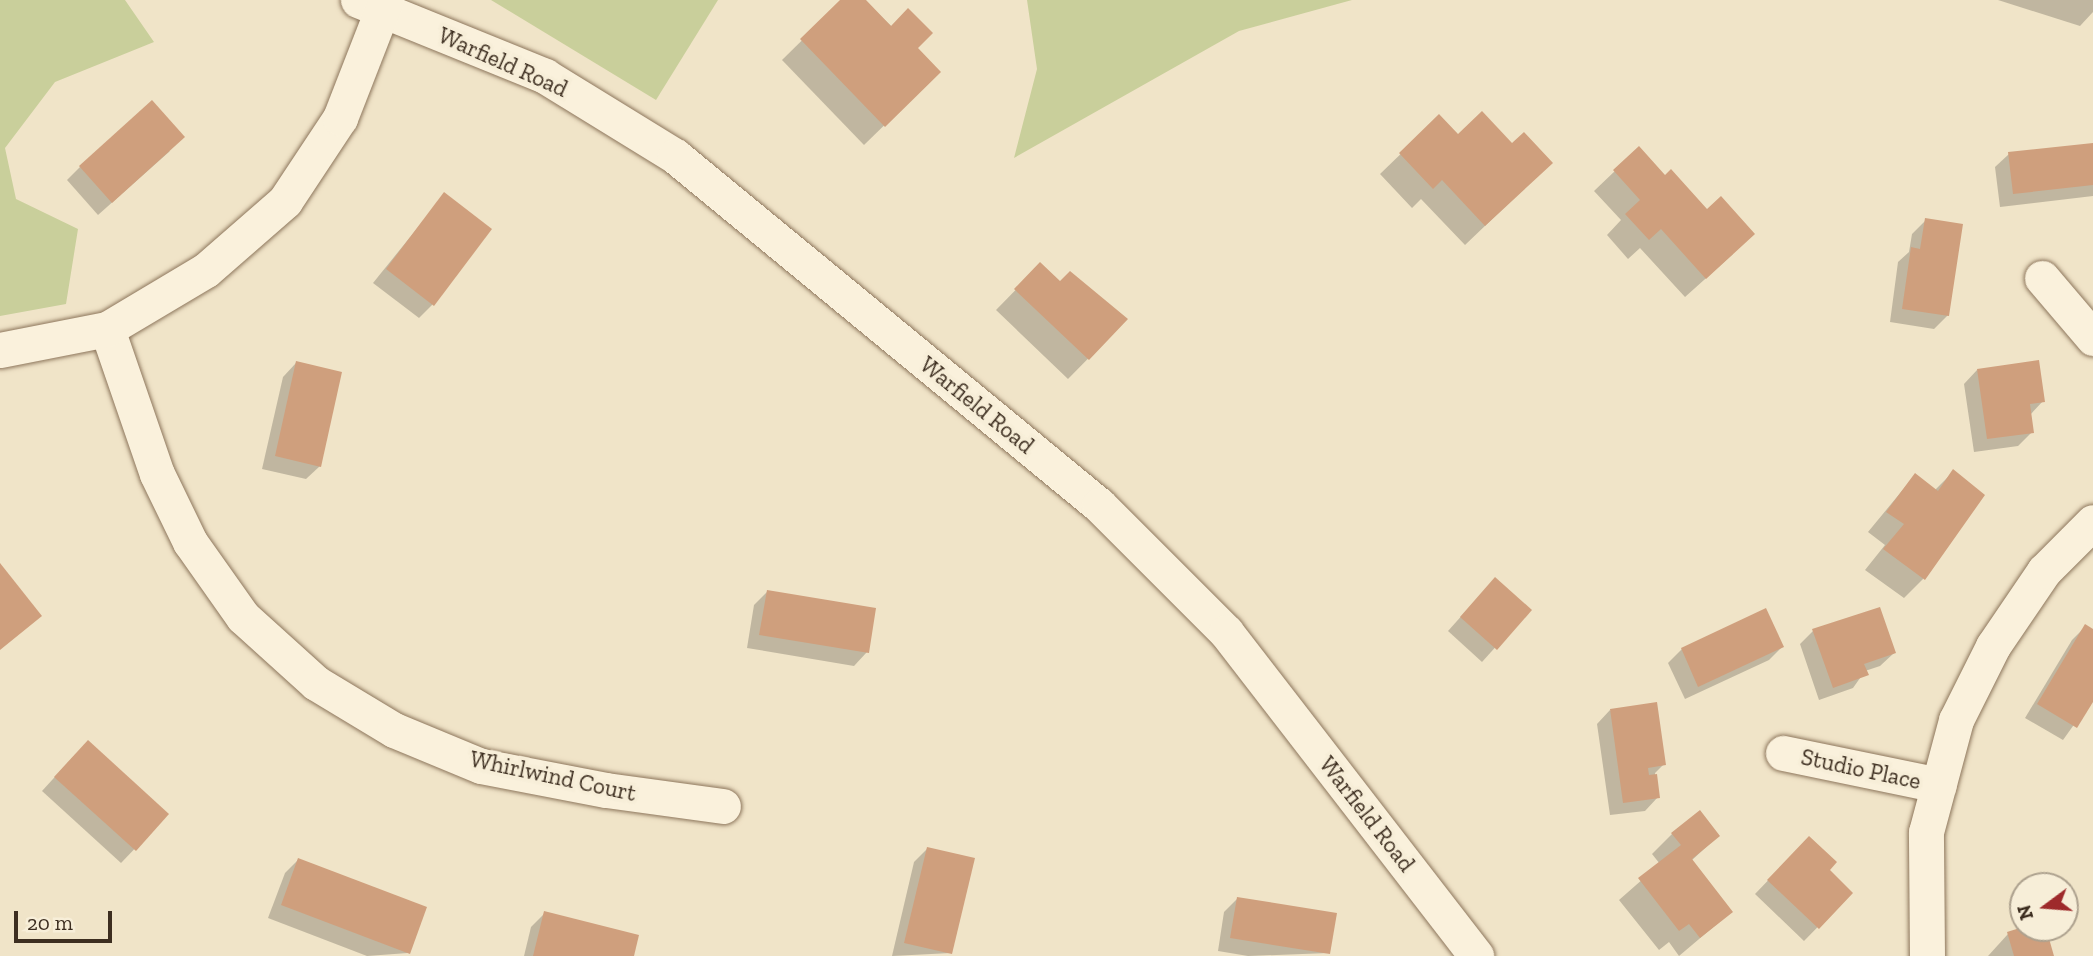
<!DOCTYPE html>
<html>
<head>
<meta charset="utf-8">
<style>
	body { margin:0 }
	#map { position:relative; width:2093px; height:956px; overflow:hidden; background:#f0e4c8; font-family:"Zilla Slab",serif }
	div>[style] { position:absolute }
	.green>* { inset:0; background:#c9cf9b }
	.shadow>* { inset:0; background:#0003 }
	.building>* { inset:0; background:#cf9f7d }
	.roads { filter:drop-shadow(0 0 2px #8d765c) drop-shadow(0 0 2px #8d765c) }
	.minor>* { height:35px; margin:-17.5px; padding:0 17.5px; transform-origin:17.5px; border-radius:17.5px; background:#faf1dc }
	span { translate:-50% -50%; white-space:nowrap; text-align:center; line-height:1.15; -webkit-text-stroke:7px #f7eed8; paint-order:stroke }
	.street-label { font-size:23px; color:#3d2e20 }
	.north { position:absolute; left:2009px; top:872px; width:70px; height:70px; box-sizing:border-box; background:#f7eed8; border:2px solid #ada18e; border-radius:50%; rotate:254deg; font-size:19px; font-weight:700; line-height:28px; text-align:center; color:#3d2e20 }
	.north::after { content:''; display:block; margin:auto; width:24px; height:32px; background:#9e2a2b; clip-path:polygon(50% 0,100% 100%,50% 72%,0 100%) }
	.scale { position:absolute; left:14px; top:911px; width:98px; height:32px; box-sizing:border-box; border:4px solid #3d2e20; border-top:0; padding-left:9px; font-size:21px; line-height:24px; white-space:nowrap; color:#3d2e20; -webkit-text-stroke:5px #f7eed8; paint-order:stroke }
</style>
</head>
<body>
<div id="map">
	<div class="green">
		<i style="clip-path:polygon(0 0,125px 0,154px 42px,55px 82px,5px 148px,16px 199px,78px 229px,66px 304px,0 316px)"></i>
		<i style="clip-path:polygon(491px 0,718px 0,656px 100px)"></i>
		<i style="clip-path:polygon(1027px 0,1352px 0,1239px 31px,1014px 158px,1037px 69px)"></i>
	</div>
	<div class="shadow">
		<i style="clip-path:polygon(843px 0,864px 0,939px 72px,864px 145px,782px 60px)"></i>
		<i style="clip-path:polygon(1998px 0,2093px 0,2093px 12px,2080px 26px)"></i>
		<i style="clip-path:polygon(1439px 117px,1458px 136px,1512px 146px,1531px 182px,1465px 245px,1421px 199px,1412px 208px,1380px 174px)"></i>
		<i style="clip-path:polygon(2093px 144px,2093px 196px,2000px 207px,1995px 167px,2009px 154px)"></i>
		<i style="clip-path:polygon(1639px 148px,1733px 254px,1685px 297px,1640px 248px,1628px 259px,1607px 235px,1621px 220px,1594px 191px)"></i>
		<i style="clip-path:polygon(170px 151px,98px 215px,67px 180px,80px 167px)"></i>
		<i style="clip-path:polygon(445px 194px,432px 305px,419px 318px,373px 283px)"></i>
		<i style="clip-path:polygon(1926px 220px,1948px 315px,1934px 329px,1890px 322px,1898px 262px,1909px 252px,1912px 234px)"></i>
		<i style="clip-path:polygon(1040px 265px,1060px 284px,1126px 320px,1068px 379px,996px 310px)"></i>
		<i style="clip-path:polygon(296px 363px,320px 466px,306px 479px,262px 469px,283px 377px)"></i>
		<i style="clip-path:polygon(1977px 370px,2043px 401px,2030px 415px,2032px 432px,2018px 446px,1974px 452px,1964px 384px)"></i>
		<i style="clip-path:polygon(1953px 472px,1923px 579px,1904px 598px,1865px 570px,1885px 545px,1868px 532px,1915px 475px,1934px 491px)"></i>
		<i style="clip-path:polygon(767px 592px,867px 652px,854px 666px,747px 648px,754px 605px)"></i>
		<i style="clip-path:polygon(1482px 593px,1529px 610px,1482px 662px,1448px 631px)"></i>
		<i style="clip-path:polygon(1766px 611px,1782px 647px,1769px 660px,1685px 699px,1668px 663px,1682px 649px)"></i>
		<i style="clip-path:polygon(2086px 626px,2093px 631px,2093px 698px,2063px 740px,2025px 718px,2072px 640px)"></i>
		<i style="clip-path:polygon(1813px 631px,1894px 653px,1880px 666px,1865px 671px,1853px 688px,1819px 700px,1800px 644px)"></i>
		<i style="clip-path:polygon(1610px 710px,1664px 764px,1655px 773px,1658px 797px,1645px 811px,1610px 815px,1597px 724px)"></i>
		<i style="clip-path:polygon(74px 756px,167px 815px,121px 863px,42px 791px)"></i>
		<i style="clip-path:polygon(1672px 834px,1718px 836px,1691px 861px,1731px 912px,1679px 956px,1669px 942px,1659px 950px,1619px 900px,1660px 864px,1652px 854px)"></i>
		<i style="clip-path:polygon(1809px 838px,1827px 870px,1851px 893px,1804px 941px,1755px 894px)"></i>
		<i style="clip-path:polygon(927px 849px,951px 953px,892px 956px,914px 862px)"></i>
		<i style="clip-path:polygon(298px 860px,408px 953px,367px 956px,268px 918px,285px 873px)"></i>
		<i style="clip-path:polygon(1237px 899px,1329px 953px,1248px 956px,1218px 951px,1224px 912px)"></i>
		<i style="clip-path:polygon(545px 913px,633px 956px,524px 956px,531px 927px)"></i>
		<i style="clip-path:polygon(2008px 934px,2052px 956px,1988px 956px)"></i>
	</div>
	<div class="building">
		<i style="clip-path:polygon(840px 0,866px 0,891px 26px,908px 8px,933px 33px,918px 48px,941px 72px,885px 127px,800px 39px)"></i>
		<i style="clip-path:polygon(152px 100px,185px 137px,112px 203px,79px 166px)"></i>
		<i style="clip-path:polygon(1482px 111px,1512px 143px,1524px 132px,1553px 163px,1485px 226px,1442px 180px,1433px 189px,1399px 153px,1439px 114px,1458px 134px)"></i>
		<i style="clip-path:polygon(2093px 143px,2093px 185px,2013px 194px,2008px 152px)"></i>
		<i style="clip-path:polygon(1639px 146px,1665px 175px,1671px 169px,1707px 209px,1721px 196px,1755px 234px,1706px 279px,1661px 229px,1649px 240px,1625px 214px,1640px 200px,1613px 170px)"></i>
		<i style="clip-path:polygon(444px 192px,492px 229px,434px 306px,386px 269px)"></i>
		<i style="clip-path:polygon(1925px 218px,1963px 224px,1949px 316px,1902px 309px,1911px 247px,1920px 249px)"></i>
		<i style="clip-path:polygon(1040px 262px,1060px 281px,1070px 271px,1128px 319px,1089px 360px,1014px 289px)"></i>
		<i style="clip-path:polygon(2039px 360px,2045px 402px,2030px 404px,2034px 433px,1987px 439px,1977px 369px)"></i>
		<i style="clip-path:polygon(296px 361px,342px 372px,321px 467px,275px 456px)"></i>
		<i style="clip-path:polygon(1953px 469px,1985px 495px,1925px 580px,1883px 549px,1904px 524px,1886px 512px,1915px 473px,1938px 491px)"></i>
		<i style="clip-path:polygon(0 563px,42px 616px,0 650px)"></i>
		<i style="clip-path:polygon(1495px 577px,1532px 610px,1497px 650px,1460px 617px)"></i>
		<i style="clip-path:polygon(767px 590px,876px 608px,869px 653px,759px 635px)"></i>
		<i style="clip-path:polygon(1880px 607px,1896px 653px,1864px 664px,1869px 675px,1833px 688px,1812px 629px)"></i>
		<i style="clip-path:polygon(1766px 608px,1784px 647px,1698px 687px,1681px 648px)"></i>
		<i style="clip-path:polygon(2085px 624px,2093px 629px,2093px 702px,2077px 728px,2037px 704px)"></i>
		<i style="clip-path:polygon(1657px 702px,1666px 765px,1648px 768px,1649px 775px,1657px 774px,1660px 798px,1623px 803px,1610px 709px)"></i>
		<i style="clip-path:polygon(88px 740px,169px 814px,136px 851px,54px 777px)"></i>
		<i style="clip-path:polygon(1700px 810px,1720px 836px,1692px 859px,1733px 912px,1700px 938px,1689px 924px,1679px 931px,1638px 878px,1681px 845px,1671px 833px)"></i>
		<i style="clip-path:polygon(1809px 836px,1837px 862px,1830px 870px,1853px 893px,1819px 929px,1767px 880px)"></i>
		<i style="clip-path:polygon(927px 847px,975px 858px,952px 954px,904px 943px)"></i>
		<i style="clip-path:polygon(298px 858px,427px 907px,410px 954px,281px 905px)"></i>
		<i style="clip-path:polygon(1237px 897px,1337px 913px,1330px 954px,1230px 938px)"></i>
		<i style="clip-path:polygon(544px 911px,639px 935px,634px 956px,533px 956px)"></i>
		<i style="clip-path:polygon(2023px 927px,2046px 928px,2054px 956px,2014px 956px,2007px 932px)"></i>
	</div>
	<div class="roads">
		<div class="minor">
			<i style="left:358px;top:0;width:202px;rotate:22.1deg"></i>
			<i style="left:545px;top:76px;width:153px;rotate:31.6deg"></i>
			<i style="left:675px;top:156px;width:549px;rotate:39.46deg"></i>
			<i style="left:1099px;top:505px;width:180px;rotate:45deg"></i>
			<i style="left:1226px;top:632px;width:409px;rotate:52.3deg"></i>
			<i style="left:2042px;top:278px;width:79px;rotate:49.6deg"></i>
			<i style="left:107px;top:329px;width:153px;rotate:71deg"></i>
			<i style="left:157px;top:474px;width:76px;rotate:64.1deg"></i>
			<i style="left:190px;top:542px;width:92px;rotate:54.8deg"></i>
			<i style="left:243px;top:617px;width:98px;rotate:42.1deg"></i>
			<i style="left:316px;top:683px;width:91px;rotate:31.1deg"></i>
			<i style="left:394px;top:730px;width:94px;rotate:22.5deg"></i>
			<i style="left:481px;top:766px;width:127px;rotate:10.9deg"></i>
			<i style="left:606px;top:790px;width:118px;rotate:7.8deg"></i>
			<i style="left:0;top:350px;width:109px;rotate:-11.1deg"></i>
			<i style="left:107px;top:329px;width:115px;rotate:-30.8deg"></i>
			<i style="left:206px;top:270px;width:105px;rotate:-41.1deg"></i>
			<i style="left:285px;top:201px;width:100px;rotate:-56.5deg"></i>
			<i style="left:340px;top:118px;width:127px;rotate:-68.7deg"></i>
			<i style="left:1783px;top:753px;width:159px;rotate:11.6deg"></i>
			<i style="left:1927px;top:956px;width:124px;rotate:-90.5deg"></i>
			<i style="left:1926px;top:832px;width:116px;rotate:-75deg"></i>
			<i style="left:1956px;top:720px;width:83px;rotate:-63.4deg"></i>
			<i style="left:1993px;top:646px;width:91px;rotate:-55.8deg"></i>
			<i style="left:2044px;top:571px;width:69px;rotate:-45deg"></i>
		</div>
	</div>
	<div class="street-label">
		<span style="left:503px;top:62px;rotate:24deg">Warfield Road</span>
		<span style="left:977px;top:405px;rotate:39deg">Warfield Road</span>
		<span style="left:1861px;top:769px;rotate:12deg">Studio Place</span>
		<span style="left:553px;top:776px;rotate:12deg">Whirlwind Court</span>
		<span style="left:1367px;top:814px;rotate:52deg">Warfield Road</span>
	</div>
	<div class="north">N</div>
	<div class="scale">20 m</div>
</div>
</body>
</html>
